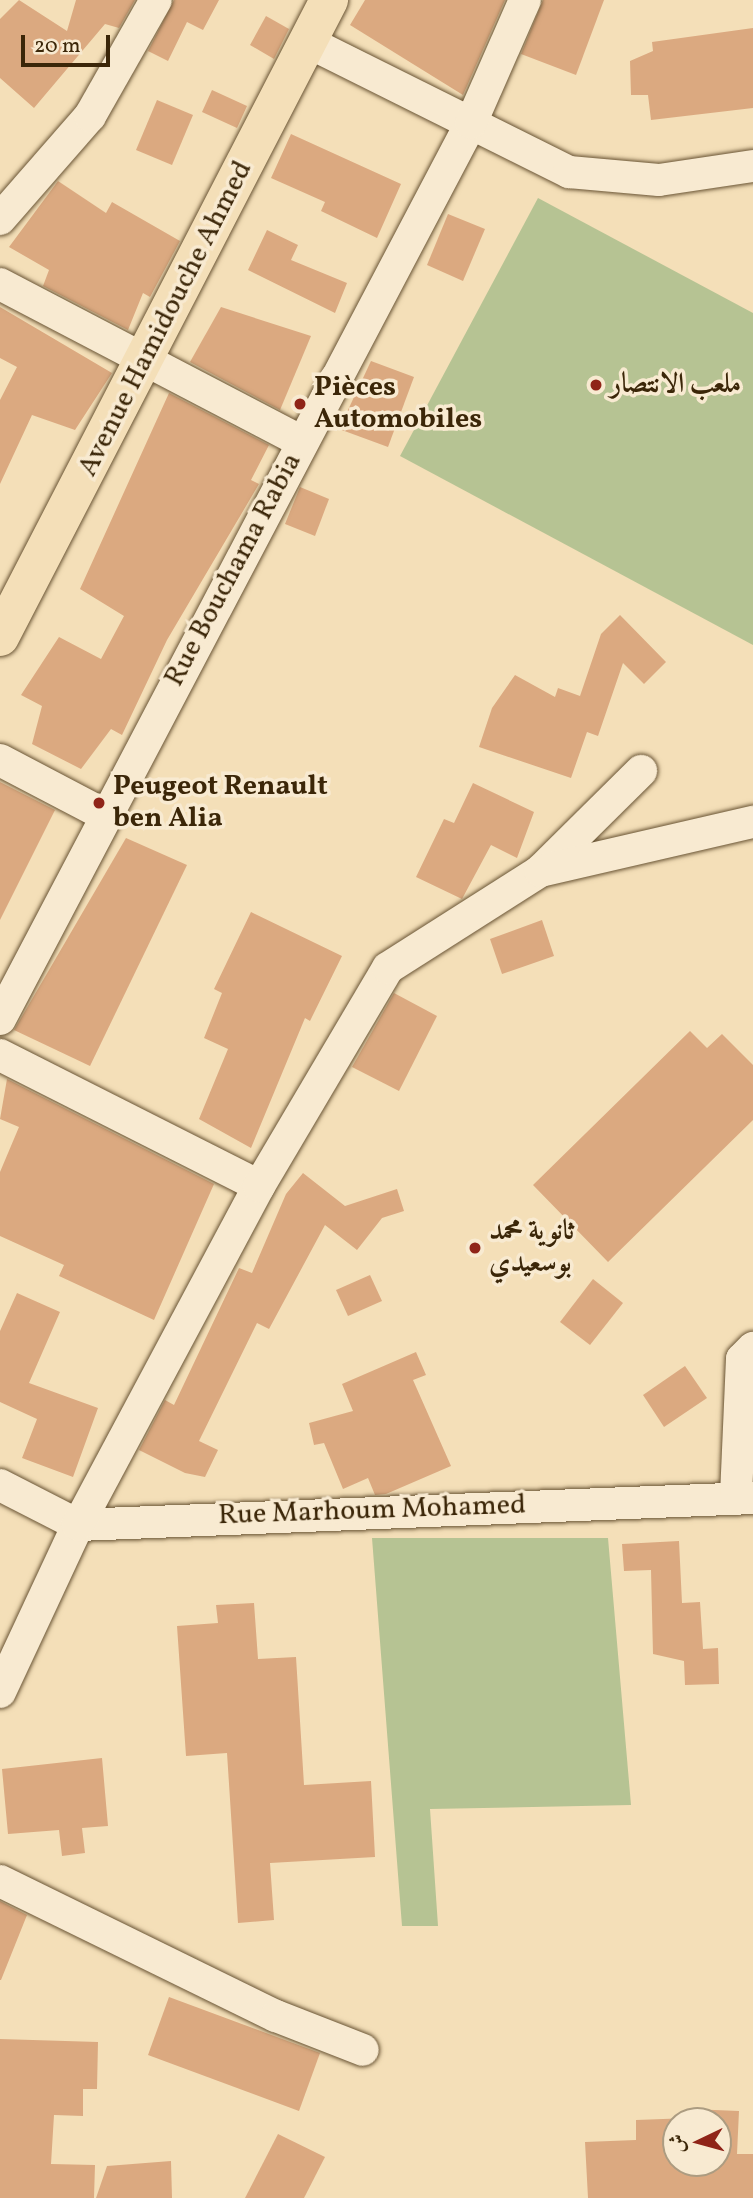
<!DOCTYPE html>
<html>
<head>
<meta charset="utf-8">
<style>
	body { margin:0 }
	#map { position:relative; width:753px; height:2198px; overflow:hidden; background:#f4dfb8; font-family:Vollkorn,Amiri,serif }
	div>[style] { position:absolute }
	.green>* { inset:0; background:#b6c393 }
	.building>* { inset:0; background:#dba980 }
	.roads { filter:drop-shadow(0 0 2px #695434) drop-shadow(0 0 2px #695434) }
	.minor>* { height:32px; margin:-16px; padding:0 16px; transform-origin:16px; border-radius:16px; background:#f8ead1 }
	.major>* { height:38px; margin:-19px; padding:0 19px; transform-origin:19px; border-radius:19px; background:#f4dfb8 }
	.dots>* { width:19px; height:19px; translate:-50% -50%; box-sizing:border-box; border:4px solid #f8ead1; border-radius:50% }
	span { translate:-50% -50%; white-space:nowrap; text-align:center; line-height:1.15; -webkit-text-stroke:7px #f8ead1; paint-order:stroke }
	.street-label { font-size:28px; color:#3b2608 }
	.poi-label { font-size:28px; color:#3b2608; font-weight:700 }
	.left { translate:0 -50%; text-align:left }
	.north { position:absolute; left:662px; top:2107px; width:70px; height:70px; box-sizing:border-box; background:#f8ead1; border:2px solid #ac9c81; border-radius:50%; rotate:265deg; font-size:19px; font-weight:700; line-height:28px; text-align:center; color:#3b2608 }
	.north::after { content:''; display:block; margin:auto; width:24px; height:32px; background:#8f2418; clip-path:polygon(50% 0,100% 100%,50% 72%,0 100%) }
	.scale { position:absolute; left:21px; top:35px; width:89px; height:32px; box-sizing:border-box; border:4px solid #3b2608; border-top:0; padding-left:9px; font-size:21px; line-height:24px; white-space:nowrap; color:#3b2608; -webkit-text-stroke:5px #f8ead1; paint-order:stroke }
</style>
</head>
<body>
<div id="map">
	<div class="green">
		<i style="clip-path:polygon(538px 198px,753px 313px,753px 645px,400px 456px)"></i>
		<i style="clip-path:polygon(372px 1538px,608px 1538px,631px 1805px,430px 1809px,438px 1926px,402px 1926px)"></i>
	</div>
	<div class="building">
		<i style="clip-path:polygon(19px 0,67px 31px,76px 0,135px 0,119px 28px,105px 24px,34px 108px,0 78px,0 19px)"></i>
		<i style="clip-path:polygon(174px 0,219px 0,203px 30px,187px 22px,168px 61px,148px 51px)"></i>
		<i style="clip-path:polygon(365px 0,505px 0,463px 95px,350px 25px)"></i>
		<i style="clip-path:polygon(543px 0,604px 0,576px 75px,521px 54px)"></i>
		<i style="clip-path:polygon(266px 16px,289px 29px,274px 59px,250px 45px)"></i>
		<i style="clip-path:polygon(753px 28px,753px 108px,651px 120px,648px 95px,631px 95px,630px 61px,653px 51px,652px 42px)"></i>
		<i style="clip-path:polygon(212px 90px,247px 106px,237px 128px,202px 112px)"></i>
		<i style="clip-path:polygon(157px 100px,193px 115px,172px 165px,136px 150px)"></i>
		<i style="clip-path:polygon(291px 134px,401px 184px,377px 238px,321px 211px,325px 202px,271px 178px)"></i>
		<i style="clip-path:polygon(58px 181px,106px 213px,112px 202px,180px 241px,150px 297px,143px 293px,128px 330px,43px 286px,49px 270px,9px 247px)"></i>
		<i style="clip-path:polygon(448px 214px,485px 229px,463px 281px,427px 265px)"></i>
		<i style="clip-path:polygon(267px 230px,298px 245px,291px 260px,347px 283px,335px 313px,248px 270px)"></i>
		<i style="clip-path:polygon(0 307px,112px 373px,75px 430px,32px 415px,0 484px,0 400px,17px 367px,0 358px)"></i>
		<i style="clip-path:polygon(221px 307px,311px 336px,280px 410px,190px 362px)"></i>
		<i style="clip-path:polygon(371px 361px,414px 377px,388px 447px,339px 429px)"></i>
		<i style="clip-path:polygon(169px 393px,269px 445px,251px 480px,259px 484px,167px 640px,122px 735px,111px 729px,81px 769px,32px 744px,42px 706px,21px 695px,59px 637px,101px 659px,124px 616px,80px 589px)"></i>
		<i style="clip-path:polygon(300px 487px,329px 499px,315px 536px,285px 524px)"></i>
		<i style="clip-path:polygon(620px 615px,666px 662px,644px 684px,623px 663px,598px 736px,587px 732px,571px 778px,479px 747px,492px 708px,515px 675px,555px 697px,558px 688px,580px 696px,601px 634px)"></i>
		<i style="clip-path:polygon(0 782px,55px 810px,0 920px)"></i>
		<i style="clip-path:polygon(473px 783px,534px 812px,517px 858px,491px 845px,462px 899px,416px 877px,444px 819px,454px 823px)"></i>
		<i style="clip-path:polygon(126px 838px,187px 865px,90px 1066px,14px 1030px)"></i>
		<i style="clip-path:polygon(251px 912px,342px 956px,310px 1021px,305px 1018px,251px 1148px,199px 1119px,228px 1049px,204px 1038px,222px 993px,214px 989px)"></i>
		<i style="clip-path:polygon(542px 920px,554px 956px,502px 974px,490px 939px)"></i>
		<i style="clip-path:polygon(394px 993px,437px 1016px,399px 1091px,352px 1067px)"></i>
		<i style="clip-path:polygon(690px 1031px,707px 1048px,722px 1034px,753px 1065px,753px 1120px,608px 1262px,533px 1185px)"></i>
		<i style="clip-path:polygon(7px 1079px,214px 1184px,154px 1320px,59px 1276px,64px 1265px,0 1236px,0 1172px,19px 1127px,0 1119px)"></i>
		<i style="clip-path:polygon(303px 1173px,345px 1206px,397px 1189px,404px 1211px,382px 1218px,357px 1250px,325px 1225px,269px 1329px,257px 1323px,199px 1441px,218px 1450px,205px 1477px,185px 1473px,139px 1450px,165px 1400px,174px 1405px,239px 1268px,252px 1273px,286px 1194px)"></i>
		<i style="clip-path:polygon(370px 1275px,382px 1301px,348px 1316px,336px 1290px)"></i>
		<i style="clip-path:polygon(593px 1279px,623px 1303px,590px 1345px,560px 1322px)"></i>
		<i style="clip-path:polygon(17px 1293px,60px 1312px,29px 1383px,98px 1408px,73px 1477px,22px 1458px,37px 1419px,0 1402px,0 1331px)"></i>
		<i style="clip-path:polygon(416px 1352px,426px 1375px,413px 1380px,451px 1466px,386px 1494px,375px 1495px,368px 1478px,343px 1489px,324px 1443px,314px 1445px,309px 1423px,353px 1411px,342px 1384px)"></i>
		<i style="clip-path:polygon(685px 1366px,707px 1398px,664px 1427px,643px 1395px)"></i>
		<i style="clip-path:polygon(679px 1541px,682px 1603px,700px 1602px,703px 1649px,718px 1648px,719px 1684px,685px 1685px,684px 1661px,653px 1654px,651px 1570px,624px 1571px,622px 1544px)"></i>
		<i style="clip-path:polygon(254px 1603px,258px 1659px,296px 1657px,304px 1785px,371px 1781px,375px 1857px,270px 1863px,274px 1920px,238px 1923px,227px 1753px,186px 1756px,177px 1626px,218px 1623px,216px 1605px)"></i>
		<i style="clip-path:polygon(102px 1758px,108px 1826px,82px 1828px,85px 1853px,62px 1856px,59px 1830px,8px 1834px,2px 1769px)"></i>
		<i style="clip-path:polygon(0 1901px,27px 1915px,1px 1980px,0 1980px)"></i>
		<i style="clip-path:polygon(169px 1997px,320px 2053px,299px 2111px,148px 2055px)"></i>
		<i style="clip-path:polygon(0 2039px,98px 2042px,97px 2089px,83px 2089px,83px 2116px,54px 2115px,51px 2164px,95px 2165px,94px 2198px,0 2198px)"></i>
		<i style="clip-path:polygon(evenodd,690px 2109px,739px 2111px,737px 2154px,753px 2154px,753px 2198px,588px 2198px,585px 2142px,636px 2140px,636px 2120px,690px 2118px,690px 2109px,676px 2121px,718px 2121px,718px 2163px,676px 2163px,676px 2121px)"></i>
		<i style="clip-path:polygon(278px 2134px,325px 2157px,304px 2198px,245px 2198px)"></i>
		<i style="clip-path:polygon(171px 2161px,172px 2198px,96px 2198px,107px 2166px)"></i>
	</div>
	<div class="roads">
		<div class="minor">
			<i style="left:308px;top:42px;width:292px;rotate:26.5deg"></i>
			<i style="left:569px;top:172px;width:90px;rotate:5.1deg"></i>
			<i style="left:659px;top:180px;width:95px;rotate:-8.5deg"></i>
			<i style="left:0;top:219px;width:137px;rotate:-48.9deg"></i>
			<i style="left:90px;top:116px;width:133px;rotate:-60.4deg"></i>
			<i style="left:0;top:284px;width:341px;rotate:27.6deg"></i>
			<i style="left:0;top:760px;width:116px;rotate:27.7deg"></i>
			<i style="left:541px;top:870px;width:141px;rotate:-44.7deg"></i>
			<i style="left:0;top:1019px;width:1012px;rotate:-62.27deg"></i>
			<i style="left:471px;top:123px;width:134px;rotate:-66.3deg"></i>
			<i style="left:0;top:1055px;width:290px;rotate:26.8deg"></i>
			<i style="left:0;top:1485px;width:88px;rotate:27.1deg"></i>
			<i style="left:78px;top:1525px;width:676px;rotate:-2.29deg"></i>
			<i style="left:736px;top:1496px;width:137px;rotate:-87.5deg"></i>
			<i style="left:742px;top:1359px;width:16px;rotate:-45deg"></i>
			<i style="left:0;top:1692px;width:184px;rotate:-65deg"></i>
			<i style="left:78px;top:1525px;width:384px;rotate:-61.9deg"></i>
			<i style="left:259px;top:1186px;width:253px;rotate:-59.4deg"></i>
			<i style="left:388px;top:968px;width:180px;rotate:-32.5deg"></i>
			<i style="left:540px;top:871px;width:219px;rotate:-13deg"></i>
			<i style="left:0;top:1881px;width:307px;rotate:26.1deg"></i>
			<i style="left:276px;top:2016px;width:93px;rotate:21.3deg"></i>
		</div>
		<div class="major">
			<i style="left:0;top:637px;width:717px;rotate:-62.68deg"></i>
		</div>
	</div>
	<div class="dots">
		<i style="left:596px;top:385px;background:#8f2418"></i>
		<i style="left:300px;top:404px;background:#8f2418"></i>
		<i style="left:99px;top:803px;background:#8f2418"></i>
		<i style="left:475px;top:1248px;background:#8f2418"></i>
	</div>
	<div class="street-label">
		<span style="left:166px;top:319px;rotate:-63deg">Avenue Hamidouche Ahmed</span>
		<span style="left:234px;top:570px;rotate:-62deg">Rue Bouchama Rabia</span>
		<span style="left:372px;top:1511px;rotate:-2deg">Rue Marhoum Mohamed</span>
	</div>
	<div class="poi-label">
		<span class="left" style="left:610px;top:385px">ملعب الانتصار</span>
		<span class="left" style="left:314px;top:404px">Pièces<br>Automobiles</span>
		<span class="left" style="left:113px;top:803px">Peugeot Renault<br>ben Alia</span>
		<span class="left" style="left:489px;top:1248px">ثانوية محمد<br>بوسعيدي</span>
	</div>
	<div class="north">ش</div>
	<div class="scale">20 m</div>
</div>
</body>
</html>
